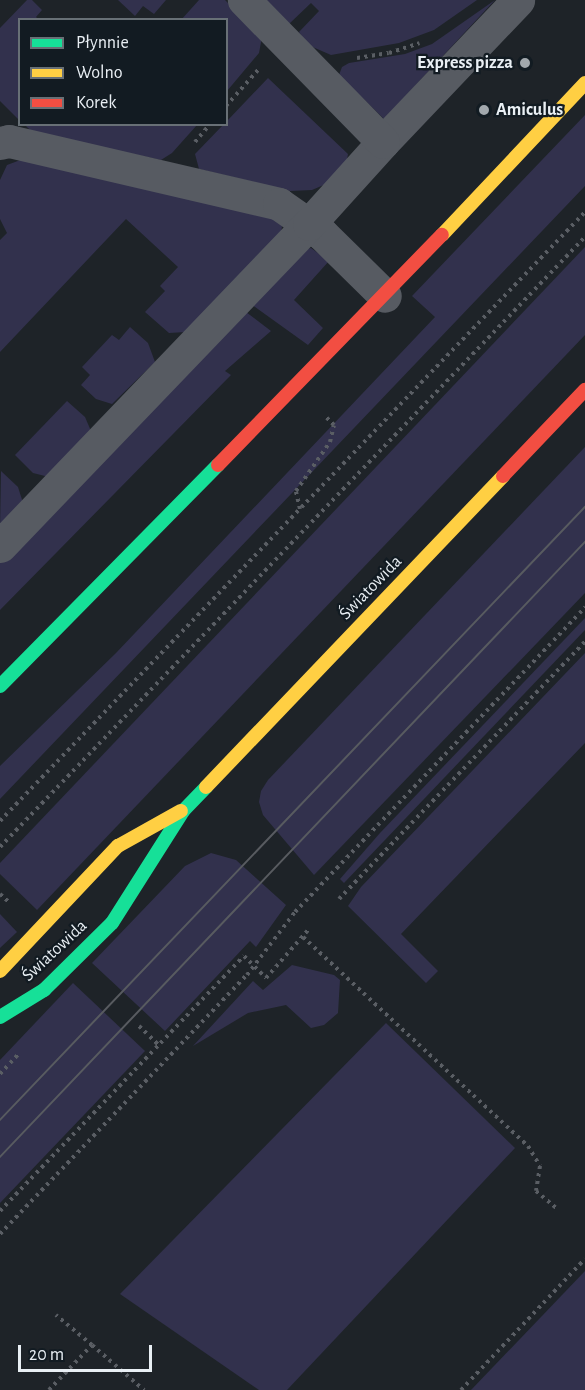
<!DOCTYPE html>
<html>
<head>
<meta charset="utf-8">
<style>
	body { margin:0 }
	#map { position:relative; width:585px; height:1390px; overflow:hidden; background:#1e2328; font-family:"Alegreya Sans",sans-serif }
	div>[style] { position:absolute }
	.green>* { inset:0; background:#32314d }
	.path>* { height:4px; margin-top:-2px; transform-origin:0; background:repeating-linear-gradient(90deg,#5a5e64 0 3px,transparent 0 7.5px) }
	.street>* { height:33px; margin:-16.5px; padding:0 16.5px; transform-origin:16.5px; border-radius:16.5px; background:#575b62 }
	.fast>* { height:14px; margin:-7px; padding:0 7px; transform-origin:7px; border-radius:7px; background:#16e098 }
	.slow>* { height:14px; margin:-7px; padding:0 7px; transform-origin:7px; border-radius:7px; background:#ffcf43 }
	.jam>* { height:14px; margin:-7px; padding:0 7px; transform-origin:7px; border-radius:7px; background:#f24e42 }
	.tram>* { height:1.5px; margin:-0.75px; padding:0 0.75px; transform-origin:0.75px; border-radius:0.75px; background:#585b60 }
	.dots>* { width:16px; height:16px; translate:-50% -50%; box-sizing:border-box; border:3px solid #121b22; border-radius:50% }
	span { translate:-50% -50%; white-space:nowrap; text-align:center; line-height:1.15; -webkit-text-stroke:4.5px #121b22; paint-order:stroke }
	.poi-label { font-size:18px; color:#e9eff4; font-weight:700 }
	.right { translate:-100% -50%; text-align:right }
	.left { translate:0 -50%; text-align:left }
	.street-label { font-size:18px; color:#e9eff4 }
	.legend { position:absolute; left:18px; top:18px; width:210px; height:108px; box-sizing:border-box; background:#121b22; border:2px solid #687076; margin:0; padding:8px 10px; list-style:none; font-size:18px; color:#e9eff4 }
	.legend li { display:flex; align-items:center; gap:12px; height:30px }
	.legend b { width:30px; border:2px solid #687076 }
	.scale { position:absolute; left:18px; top:1345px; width:134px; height:27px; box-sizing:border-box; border:3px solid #e9eff4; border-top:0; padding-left:8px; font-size:18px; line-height:21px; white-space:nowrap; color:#e9eff4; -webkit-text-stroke:4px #121b22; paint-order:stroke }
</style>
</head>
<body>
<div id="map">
	<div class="green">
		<i style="clip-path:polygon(27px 0,32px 0,42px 10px,36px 17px,38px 19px,20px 20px,19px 120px,0 101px,0 28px)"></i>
		<i style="clip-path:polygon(118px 0,166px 0,154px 14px,143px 6px,135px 16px)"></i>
		<i style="clip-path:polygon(199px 0,225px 0,262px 37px,259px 53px,227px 91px,226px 20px,181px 20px)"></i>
		<i style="clip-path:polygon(264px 0,477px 0,434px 30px,399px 43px,331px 55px,308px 45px,299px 32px,319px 11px,311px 3px,289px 24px)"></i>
		<i style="clip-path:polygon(495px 0,384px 119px,339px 75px,342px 67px,349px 63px,405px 54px,432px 44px)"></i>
		<i style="clip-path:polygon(268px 78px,348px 154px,346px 165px,326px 184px,312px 190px,290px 191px,199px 169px,195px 154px,223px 125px,226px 124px,227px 121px)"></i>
		<i style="clip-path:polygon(585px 115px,585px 186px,0 799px,0 766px,116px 653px,435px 317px,412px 296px)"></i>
		<i style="clip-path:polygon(25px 125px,197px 125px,172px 153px,161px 160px,33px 133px)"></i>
		<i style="clip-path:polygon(23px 159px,274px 217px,282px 226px,281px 235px,186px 332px,169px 333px,145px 312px,165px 291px,160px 286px,178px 267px,126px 219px,0 352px,0 240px,7px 233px,0 219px,0 180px,7px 165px)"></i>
		<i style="clip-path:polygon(585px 247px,585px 335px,37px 910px,0 874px,0 863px)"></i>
		<i style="clip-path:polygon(311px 248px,329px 261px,294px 300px,323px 328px,308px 345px,248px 302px,297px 251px)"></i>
		<i style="clip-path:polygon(242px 309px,271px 331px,225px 371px,231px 375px,0 610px,0 562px)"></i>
		<i style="clip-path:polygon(130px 327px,148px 343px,155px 362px,112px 404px,96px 399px,81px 385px,90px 375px,82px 367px,112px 335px,119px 340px)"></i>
		<i style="clip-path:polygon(67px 401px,85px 417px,91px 431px,49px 477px,33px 473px,15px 455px)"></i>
		<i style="clip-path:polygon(585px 447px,585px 593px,314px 875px,263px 815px,259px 802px,261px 791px,268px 780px)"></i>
		<i style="clip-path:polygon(1px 471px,18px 487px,24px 506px,0 531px)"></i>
		<i style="clip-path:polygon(585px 618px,585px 630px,344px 883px,340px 879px,380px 833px)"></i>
		<i style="clip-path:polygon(585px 653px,585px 743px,401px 934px,438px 971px,426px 983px,348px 906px,361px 887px)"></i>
		<i style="clip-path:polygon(211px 853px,236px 860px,286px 905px,256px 947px,250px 941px,165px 1031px,92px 963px,185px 866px)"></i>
		<i style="clip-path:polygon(0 914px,17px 932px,0 948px)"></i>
		<i style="clip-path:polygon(292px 965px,334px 975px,340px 980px,338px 1013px,324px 1025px,311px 1028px,286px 1005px,248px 1013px,193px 1046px,253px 981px,263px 990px)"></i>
		<i style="clip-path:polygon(73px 983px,145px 1051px,0 1203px,0 1060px)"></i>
		<i style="clip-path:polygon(386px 1023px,515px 1148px,287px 1390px,259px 1390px,120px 1294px)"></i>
		<i style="clip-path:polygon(585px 1271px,585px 1390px,471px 1390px)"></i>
	</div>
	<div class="path">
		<i style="left:357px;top:58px;width:32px;rotate:-9deg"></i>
		<i style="left:389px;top:53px;width:32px;rotate:-18deg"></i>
		<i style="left:226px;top:106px;width:48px;rotate:-48.4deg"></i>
		<i style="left:195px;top:142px;width:23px;rotate:-50deg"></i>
		<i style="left:300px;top:509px;width:18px;rotate:-103deg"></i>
		<i style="left:296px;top:491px;width:60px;rotate:-55.2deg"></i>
		<i style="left:330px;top:442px;width:17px;rotate:-77deg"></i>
		<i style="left:334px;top:425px;width:14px;rotate:-135deg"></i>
		<i style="left:0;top:821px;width:844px;rotate:-46.15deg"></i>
		<i style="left:0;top:847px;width:845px;rotate:-46.2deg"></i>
		<i style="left:0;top:894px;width:13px;rotate:42deg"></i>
		<i style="left:339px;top:899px;width:356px;rotate:-46.3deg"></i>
		<i style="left:303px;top:937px;width:307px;rotate:42.9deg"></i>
		<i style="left:528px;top:1146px;width:23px;rotate:59deg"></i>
		<i style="left:540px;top:1166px;width:25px;rotate:99deg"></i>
		<i style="left:536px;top:1191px;width:26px;rotate:40deg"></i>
		<i style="left:139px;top:1026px;width:28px;rotate:44deg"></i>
		<i style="left:0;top:1074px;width:26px;rotate:-47deg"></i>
		<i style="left:0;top:1211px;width:353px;rotate:-46.3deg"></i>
		<i style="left:244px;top:956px;width:31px;rotate:45deg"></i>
		<i style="left:266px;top:978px;width:67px;rotate:-48.7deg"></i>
		<i style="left:0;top:1234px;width:358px;rotate:-46.4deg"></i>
		<i style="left:247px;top:975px;width:79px;rotate:-52.7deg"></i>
		<i style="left:295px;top:912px;width:421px;rotate:-46.4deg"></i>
		<i style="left:92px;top:1345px;width:69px;rotate:40.9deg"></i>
		<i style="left:49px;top:1390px;width:62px;rotate:-46.3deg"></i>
		<i style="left:92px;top:1345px;width:47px;rotate:-140.2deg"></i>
		<i style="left:461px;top:1390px;width:180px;rotate:-46.6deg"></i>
	</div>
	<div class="street">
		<i style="left:383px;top:142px;width:196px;rotate:-46.4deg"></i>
		<i style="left:0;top:143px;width:9px;rotate:-13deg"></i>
		<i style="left:9px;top:141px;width:277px;rotate:13.1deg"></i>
		<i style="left:279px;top:204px;width:52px;rotate:34.9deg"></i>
		<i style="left:322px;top:234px;width:88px;rotate:44.5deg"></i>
		<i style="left:0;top:546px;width:446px;rotate:-46.2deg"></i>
		<i style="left:309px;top:224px;width:110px;rotate:-47.9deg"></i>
		<i style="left:383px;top:142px;width:199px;rotate:-134.4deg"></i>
	</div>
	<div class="fast">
		<i style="left:0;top:686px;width:310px;rotate:-45.4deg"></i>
		<i style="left:0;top:1017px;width:52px;rotate:-31.5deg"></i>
		<i style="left:44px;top:990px;width:95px;rotate:-44.6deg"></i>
		<i style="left:112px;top:923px;width:133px;rotate:-57.6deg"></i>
		<i style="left:183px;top:811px;width:33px;rotate:-46deg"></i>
	</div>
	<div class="slow">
		<i style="left:442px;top:235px;width:209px;rotate:-46.7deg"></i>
		<i style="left:206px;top:787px;width:430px;rotate:-46.3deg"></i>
		<i style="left:0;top:971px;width:172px;rotate:-46.7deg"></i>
		<i style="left:118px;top:846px;width:72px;rotate:-29.1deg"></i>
	</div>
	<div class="jam">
		<i style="left:218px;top:465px;width:321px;rotate:-45.8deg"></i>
		<i style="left:503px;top:476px;width:119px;rotate:-46.4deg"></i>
	</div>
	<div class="tram">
		<i style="left:0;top:1120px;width:847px;rotate:-46.34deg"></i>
		<i style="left:0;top:1157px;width:849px;rotate:-46.43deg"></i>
	</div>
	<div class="dots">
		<i style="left:525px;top:63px;background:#a2a8ad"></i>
		<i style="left:484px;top:110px;background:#a2a8ad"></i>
	</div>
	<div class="poi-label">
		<span class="right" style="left:513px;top:63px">Express pizza</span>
		<span class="left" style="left:496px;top:110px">Amiculus</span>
	</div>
	<div class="street-label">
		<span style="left:371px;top:588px;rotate:-46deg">Światowida</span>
		<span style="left:55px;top:951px;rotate:-43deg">Światowida</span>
	</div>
	<ul class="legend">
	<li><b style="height:8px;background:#16e098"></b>Płynnie</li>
	<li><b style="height:8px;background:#ffcf43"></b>Wolno</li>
	<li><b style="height:8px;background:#f24e42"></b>Korek</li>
	</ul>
	<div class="scale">20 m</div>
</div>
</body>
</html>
